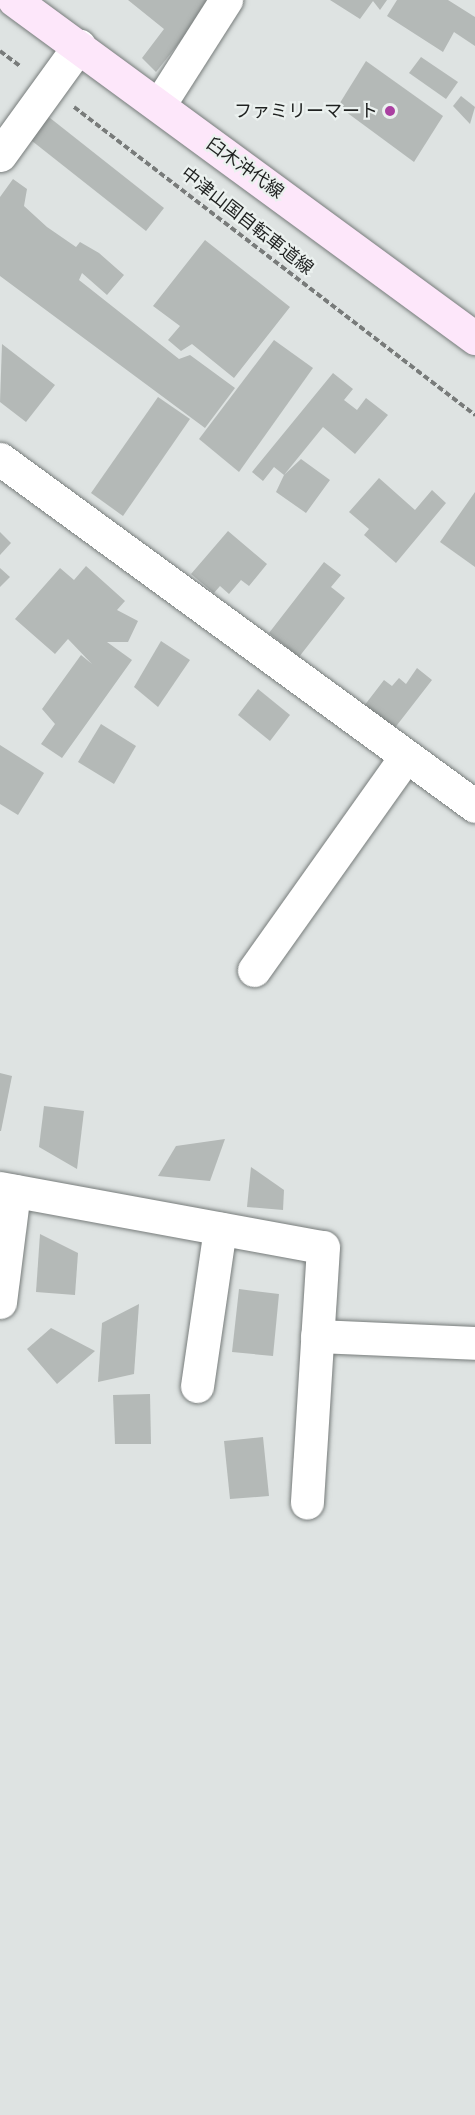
<!DOCTYPE html>
<html>
<head>
<meta charset="utf-8">
<style>
	body { margin:0 }
	#map { position:relative; width:475px; height:2115px; overflow:hidden; background:#dee3e2; font-family:Helvetica,"Noto Sans JP",sans-serif }
	div>[style] { position:absolute }
	.building>* { inset:0; background:#b4b9b7 }
	.path>* { height:4px; margin-top:-2px; transform-origin:0; background:repeating-linear-gradient(90deg,#787b7a 0 6px,transparent 0 9px) }
	.roads { filter:drop-shadow(0 0 2px #777c7b) drop-shadow(0 0 2px #777c7b) }
	.minor>* { height:33px; margin:-16.5px; padding:0 16.5px; transform-origin:16.5px; border-radius:16.5px; background:#fff }
	.secondary>* { height:33px; margin:-16.5px; padding:0 16.5px; transform-origin:16.5px; border-radius:16.5px; background:#fde7fa }
	.dots>* { width:16px; height:16px; translate:-50% -50%; box-sizing:border-box; border:3px solid #ebf1ef; border-radius:50% }
	span { translate:-50% -50%; white-space:nowrap; text-align:center; line-height:1.15; -webkit-text-stroke:4.5px #ebf1ef; paint-order:stroke }
	.poi-label { font-size:18px; color:#1f2120 }
	.right { translate:-100% -50%; text-align:right }
	.street-label { font-size:18px; color:#1f2120 }
</style>
</head>
<body>
<div id="map">
	<div class="building">
		<i style="clip-path:polygon(128px 0,213px 0,156px 72px,142px 58px,164px 29px)"></i>
		<i style="clip-path:polygon(330px 0,387px 0,380px 10px,373px 1px,360px 19px)"></i>
		<i style="clip-path:polygon(397px 0,448px 0,475px 17px,475px 46px,454px 32px,443px 52px,387px 16px)"></i>
		<i style="clip-path:polygon(421px 57px,458px 82px,446px 99px,409px 73px)"></i>
		<i style="clip-path:polygon(366px 61px,443px 116px,414px 162px,338px 106px)"></i>
		<i style="clip-path:polygon(461px 96px,475px 107px,470px 124px,453px 106px)"></i>
		<i style="clip-path:polygon(45px 114px,164px 208px,146px 231px,27px 137px)"></i>
		<i style="clip-path:polygon(13px 179px,27px 189px,24px 206px,47px 227px,76px 247px,80px 242px,99px 253px,124px 275px,107px 295px,82px 273px,79px 280px,179px 359px,190px 355px,235px 388px,205px 428px,0 276px,0 197px)"></i>
		<i style="clip-path:polygon(205px 240px,290px 307px,234px 378px,192px 344px,181px 351px,168px 340px,180px 326px,153px 306px)"></i>
		<i style="clip-path:polygon(274px 340px,313px 368px,239px 472px,199px 439px)"></i>
		<i style="clip-path:polygon(2px 344px,55px 385px,26px 422px,0 402px)"></i>
		<i style="clip-path:polygon(333px 373px,353px 389px,344px 400px,357px 410px,366px 398px,388px 415px,355px 454px,323px 427px,284px 475px,301px 459px,330px 480px,306px 513px,276px 492px,284px 475px,274px 467px,263px 481px,252px 472px)"></i>
		<i style="clip-path:polygon(158px 397px,190px 419px,123px 516px,91px 493px)"></i>
		<i style="clip-path:polygon(379px 478px,415px 510px,432px 490px,446px 503px,396px 563px,364px 535px,369px 529px,349px 512px)"></i>
		<i style="clip-path:polygon(475px 492px,475px 567px,440px 542px)"></i>
		<i style="clip-path:polygon(228px 531px,267px 564px,249px 586px,241px 580px,229px 594px,220px 586px,214px 593px,191px 574px)"></i>
		<i style="clip-path:polygon(0 532px,11px 543px,0 555px)"></i>
		<i style="clip-path:polygon(324px 562px,341px 575px,331px 587px,345px 598px,299px 657px,269px 633px)"></i>
		<i style="clip-path:polygon(86px 566px,125px 601px,117px 610px,138px 621px,128px 642px,107px 642px,132px 660px,62px 758px,41px 744px,55px 724px,42px 709px,81px 655px,92px 664px,68px 639px,55px 654px,15px 619px,60px 568px,74px 580px)"></i>
		<i style="clip-path:polygon(0 568px,10px 577px,0 587px)"></i>
		<i style="clip-path:polygon(161px 641px,190px 660px,158px 707px,134px 687px)"></i>
		<i style="clip-path:polygon(417px 668px,432px 680px,394px 729px,364px 706px,384px 680px,392px 686px,399px 678px,406px 684px)"></i>
		<i style="clip-path:polygon(258px 689px,290px 715px,270px 741px,238px 715px)"></i>
		<i style="clip-path:polygon(101px 724px,136px 746px,114px 784px,78px 762px)"></i>
		<i style="clip-path:polygon(0 745px,44px 773px,18px 815px,0 804px)"></i>
		<i style="clip-path:polygon(0 1073px,12px 1076px,1px 1131px,0 1131px)"></i>
		<i style="clip-path:polygon(44px 1106px,84px 1111px,77px 1169px,39px 1147px)"></i>
		<i style="clip-path:polygon(225px 1139px,210px 1181px,158px 1176px,176px 1146px)"></i>
		<i style="clip-path:polygon(251px 1167px,284px 1190px,283px 1210px,247px 1207px)"></i>
		<i style="clip-path:polygon(40px 1234px,78px 1253px,75px 1295px,36px 1292px)"></i>
		<i style="clip-path:polygon(239px 1289px,279px 1294px,273px 1356px,232px 1352px)"></i>
		<i style="clip-path:polygon(139px 1304px,134px 1374px,98px 1382px,102px 1323px)"></i>
		<i style="clip-path:polygon(51px 1328px,95px 1351px,57px 1384px,27px 1349px)"></i>
		<i style="clip-path:polygon(150px 1394px,151px 1444px,115px 1444px,113px 1395px)"></i>
		<i style="clip-path:polygon(263px 1437px,269px 1496px,230px 1499px,224px 1441px)"></i>
	</div>
	<div class="path">
		<i style="left:0;top:51px;width:26px;rotate:37deg"></i>
		<i style="left:74px;top:107px;width:506px;rotate:37.53deg"></i>
	</div>
	<div class="roads">
		<div class="minor">
			<i style="left:159px;top:105px;width:125px;rotate:-57.5deg"></i>
			<i style="left:0;top:155px;width:135px;rotate:-54.1deg"></i>
			<i style="left:0;top:459px;width:588px;rotate:36.15deg"></i>
			<i style="left:254px;top:970px;width:262px;rotate:-54.6deg"></i>
			<i style="left:0;top:1188px;width:328px;rotate:10.4deg"></i>
			<i style="left:323px;top:1247px;width:256px;rotate:93.6deg"></i>
			<i style="left:0;top:1302px;width:112px;rotate:-82.8deg"></i>
			<i style="left:317px;top:1336px;width:158px;rotate:2.5deg"></i>
			<i style="left:197px;top:1386px;width:159px;rotate:-81.7deg"></i>
		</div>
		<div class="secondary">
			<i style="left:14px;top:0;width:572px;rotate:36.25deg"></i>
		</div>
	</div>
	<div class="dots">
		<i style="left:390px;top:111px;background:#aa40a1"></i>
	</div>
	<div class="poi-label">
		<span class="right" style="left:378px;top:111px">ファミリーマート</span>
	</div>
	<div class="street-label">
		<span style="left:245px;top:168px;rotate:36deg">臼木沖代線</span>
		<span style="left:247px;top:221px;rotate:38deg">中津山国自転車道線</span>
	</div>
</div>
</body>
</html>
